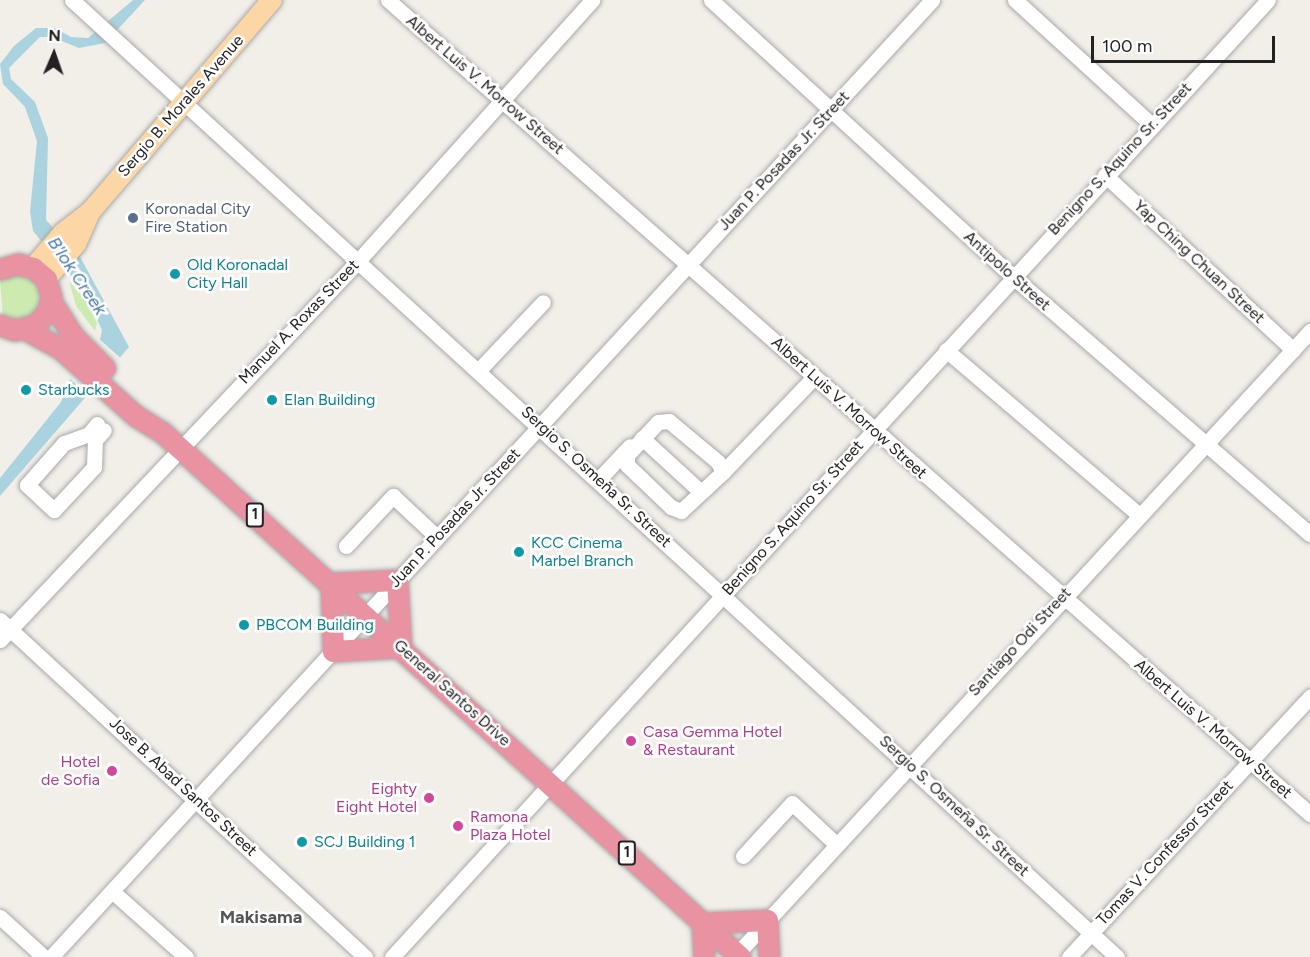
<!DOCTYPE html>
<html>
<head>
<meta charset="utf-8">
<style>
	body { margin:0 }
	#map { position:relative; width:1310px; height:957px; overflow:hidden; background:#f2efe9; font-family:Figtree,sans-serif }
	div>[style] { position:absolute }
	.grass>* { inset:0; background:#cdebb0 }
	.water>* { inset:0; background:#aad3df }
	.pier>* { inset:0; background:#f2efe9 }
	.roads { filter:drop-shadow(0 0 2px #a9a9a9) drop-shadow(0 0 2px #a9a9a9) }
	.minor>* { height:15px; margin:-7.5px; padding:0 7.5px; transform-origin:7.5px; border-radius:7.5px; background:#fff }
	.major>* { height:20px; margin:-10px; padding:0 10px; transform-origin:10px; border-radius:10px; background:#fcd6a4 }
	.highway>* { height:21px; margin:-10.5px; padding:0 10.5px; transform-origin:10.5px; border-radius:10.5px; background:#e892a2 }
	.dots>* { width:16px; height:16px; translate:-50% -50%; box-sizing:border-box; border:3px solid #fff; border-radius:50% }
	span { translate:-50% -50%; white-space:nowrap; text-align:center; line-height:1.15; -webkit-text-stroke:5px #fff; paint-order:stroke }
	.shield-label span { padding:2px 4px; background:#fff; border:2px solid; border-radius:4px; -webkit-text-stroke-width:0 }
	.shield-label { font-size:15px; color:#222; font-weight:700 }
	.street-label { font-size:16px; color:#222 }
	.service-label { font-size:16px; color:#4e5e75 }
	.left { translate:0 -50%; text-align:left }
	.culture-label { font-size:16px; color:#0d838f }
	.hotel-label { font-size:16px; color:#b23c85 }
	.right { translate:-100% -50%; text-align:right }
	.water-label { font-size:18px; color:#4a7aab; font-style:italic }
	.neighbourhood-label { font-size:18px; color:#555; font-weight:700 }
	.north { position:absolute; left:24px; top:24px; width:60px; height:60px; -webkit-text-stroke:4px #fff; paint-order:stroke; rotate:2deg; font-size:16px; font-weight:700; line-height:24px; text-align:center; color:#222 }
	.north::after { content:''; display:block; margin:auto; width:21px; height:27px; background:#222; clip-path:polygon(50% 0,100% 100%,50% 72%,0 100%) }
	.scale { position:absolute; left:1091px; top:36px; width:184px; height:27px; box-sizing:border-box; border:3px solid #222; border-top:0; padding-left:8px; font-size:18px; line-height:21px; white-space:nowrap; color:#222; -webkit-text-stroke:4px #fff; paint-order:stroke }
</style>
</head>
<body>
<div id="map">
	<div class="grass">
		<i style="clip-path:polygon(25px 274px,38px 285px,42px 301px,34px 315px,18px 322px,3px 317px,0 281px,8px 275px)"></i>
		<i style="clip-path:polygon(69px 281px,86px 300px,97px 323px,95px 331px,76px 306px)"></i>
	</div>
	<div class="water">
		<i style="clip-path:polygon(133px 0,145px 0,105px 43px,79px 48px,52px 37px,40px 37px,9px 68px,11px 79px,35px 102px,48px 138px,46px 220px,79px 255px,129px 347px,0 496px,0 478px,61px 402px,72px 375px,99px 344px,102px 330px,83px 290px,33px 231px,30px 211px,37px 141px,25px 107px,3px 84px,0 64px,14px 46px,36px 28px,55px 28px,71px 37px,88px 38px)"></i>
	</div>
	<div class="pier">
		<i style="clip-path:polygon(98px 338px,124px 361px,91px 398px,68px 377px)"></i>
	</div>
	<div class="roads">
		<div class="minor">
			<i style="left:72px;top:0;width:1417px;rotate:42.48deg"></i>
			<i style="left:388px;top:0;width:1230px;rotate:41.44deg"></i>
			<i style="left:711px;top:0;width:408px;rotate:42.5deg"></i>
			<i style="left:1012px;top:276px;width:394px;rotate:40.9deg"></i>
			<i style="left:1015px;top:0;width:185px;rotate:42.4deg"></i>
			<i style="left:1105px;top:175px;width:257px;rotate:42.9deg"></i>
			<i style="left:946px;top:350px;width:254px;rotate:40.5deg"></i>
			<i style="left:479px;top:370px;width:93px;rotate:-46.7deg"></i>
			<i style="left:97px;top:424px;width:13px;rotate:129deg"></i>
			<i style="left:89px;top:434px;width:27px;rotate:160deg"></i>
			<i style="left:64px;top:443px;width:56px;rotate:131.4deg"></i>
			<i style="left:27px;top:485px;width:37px;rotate:43deg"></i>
			<i style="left:54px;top:510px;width:59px;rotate:-47.1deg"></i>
			<i style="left:94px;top:467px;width:27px;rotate:-88deg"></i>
			<i style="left:95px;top:440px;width:13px;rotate:-48deg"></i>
			<i style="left:642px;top:438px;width:80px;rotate:42.5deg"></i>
			<i style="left:723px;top:472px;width:11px;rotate:-117deg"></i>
			<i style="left:718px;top:462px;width:64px;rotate:-140.1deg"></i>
			<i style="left:669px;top:421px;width:11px;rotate:175deg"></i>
			<i style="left:658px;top:422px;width:45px;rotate:133.2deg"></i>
			<i style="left:627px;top:455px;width:10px;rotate:90deg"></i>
			<i style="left:627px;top:465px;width:61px;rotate:43.7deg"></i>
			<i style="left:671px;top:507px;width:11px;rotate:22deg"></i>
			<i style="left:681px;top:511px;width:57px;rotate:-42.9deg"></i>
			<i style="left:723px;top:472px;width:132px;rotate:-46.2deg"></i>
			<i style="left:599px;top:479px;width:45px;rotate:-46.8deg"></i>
			<i style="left:346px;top:546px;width:69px;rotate:-46.8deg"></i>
			<i style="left:393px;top:496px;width:60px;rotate:43deg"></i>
			<i style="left:0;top:620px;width:497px;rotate:42.7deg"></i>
			<i style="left:0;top:640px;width:521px;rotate:-46.63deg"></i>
			<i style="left:358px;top:261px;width:351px;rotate:-48.1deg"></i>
			<i style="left:743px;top:856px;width:72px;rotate:-47.2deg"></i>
			<i style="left:792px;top:803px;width:60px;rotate:43deg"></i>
			<i style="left:113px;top:892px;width:98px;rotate:41.7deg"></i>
			<i style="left:0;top:917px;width:59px;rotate:42.3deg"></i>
			<i style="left:51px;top:957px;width:1301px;rotate:-47.37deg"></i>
			<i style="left:392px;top:957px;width:1297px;rotate:-47.53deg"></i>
			<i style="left:734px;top:957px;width:851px;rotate:-47.38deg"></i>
			<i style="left:1069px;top:957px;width:355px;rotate:-47.2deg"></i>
		</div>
		<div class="major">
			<i style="left:33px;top:268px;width:46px;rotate:-49.4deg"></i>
			<i style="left:63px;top:233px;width:36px;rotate:-38deg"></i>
			<i style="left:91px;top:211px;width:278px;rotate:-49.4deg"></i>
			<i style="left:46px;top:279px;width:46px;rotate:-49.4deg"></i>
			<i style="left:76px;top:244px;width:32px;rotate:-66deg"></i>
		</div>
		<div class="highway">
			<i style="left:0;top:269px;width:19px;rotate:-16deg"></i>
			<i style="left:18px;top:264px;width:16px;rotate:15deg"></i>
			<i style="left:33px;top:268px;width:17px;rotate:40deg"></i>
			<i style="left:46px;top:279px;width:19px;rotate:74deg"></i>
			<i style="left:51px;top:297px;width:16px;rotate:105deg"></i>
			<i style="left:47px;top:312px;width:18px;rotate:133deg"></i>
			<i style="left:35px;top:325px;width:21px;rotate:166deg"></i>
			<i style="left:15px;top:330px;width:16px;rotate:-162deg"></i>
			<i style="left:51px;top:301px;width:41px;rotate:57.8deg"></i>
			<i style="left:73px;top:336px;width:45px;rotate:45deg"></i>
			<i style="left:25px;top:329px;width:41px;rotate:29.1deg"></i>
			<i style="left:61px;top:349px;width:101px;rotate:41.8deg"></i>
			<i style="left:136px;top:416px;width:31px;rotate:32deg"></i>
			<i style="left:162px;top:432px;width:781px;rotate:42.25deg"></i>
			<i style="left:331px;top:583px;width:68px;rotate:88.3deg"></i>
			<i style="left:333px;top:651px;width:68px;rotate:-3.4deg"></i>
			<i style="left:331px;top:583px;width:66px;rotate:-2.6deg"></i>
			<i style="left:397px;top:580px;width:67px;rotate:86.6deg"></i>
			<i style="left:702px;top:923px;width:65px;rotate:-2.6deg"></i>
			<i style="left:767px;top:920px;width:37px;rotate:87deg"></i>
			<i style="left:702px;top:923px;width:34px;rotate:87deg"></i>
		</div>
	</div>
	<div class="dots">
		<i style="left:133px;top:218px;background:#5c6f8a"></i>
		<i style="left:175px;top:274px;background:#0f9aa8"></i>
		<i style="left:26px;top:390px;background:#0f9aa8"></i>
		<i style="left:272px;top:400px;background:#0f9aa8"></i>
		<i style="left:519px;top:552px;background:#0f9aa8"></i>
		<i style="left:244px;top:625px;background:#0f9aa8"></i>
		<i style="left:631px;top:741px;background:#d1479c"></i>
		<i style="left:112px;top:771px;background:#d1479c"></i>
		<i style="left:429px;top:798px;background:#d1479c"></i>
		<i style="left:458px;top:826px;background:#d1479c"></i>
		<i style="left:302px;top:842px;background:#0f9aa8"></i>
	</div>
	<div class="shield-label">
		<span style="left:255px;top:515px">1</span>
		<span style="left:627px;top:853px">1</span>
	</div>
	<div class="street-label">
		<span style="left:485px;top:85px;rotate:41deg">Albert Luis V. Morrow Street</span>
		<span style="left:181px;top:106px;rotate:-49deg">Sergio B. Morales Avenue</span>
		<span style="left:1120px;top:159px;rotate:-47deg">Benigno S. Aquino Sr. Street</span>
		<span style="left:784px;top:161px;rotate:-47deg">Juan P. Posadas Jr. Street</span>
		<span style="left:1199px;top:262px;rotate:43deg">Yap Ching Chuan Street</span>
		<span style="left:1007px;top:271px;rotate:42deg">Antipolo Street</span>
		<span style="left:299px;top:322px;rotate:-46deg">Manuel A. Roxas Street</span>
		<span style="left:849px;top:408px;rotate:42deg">Albert Luis V. Morrow Street</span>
		<span style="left:596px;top:477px;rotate:43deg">Sergio S. Osmeña Sr. Street</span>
		<span style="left:455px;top:518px;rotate:-47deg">Juan P. Posadas Jr. Street</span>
		<span style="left:793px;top:518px;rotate:-48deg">Benigno S. Aquino Sr. Street</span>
		<span style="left:1020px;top:642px;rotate:-47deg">Santiago Odi Street</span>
		<span style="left:452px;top:693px;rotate:42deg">General Santos Drive</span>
		<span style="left:1213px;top:729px;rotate:41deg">Albert Luis V. Morrow Street</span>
		<span style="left:183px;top:787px;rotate:43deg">Jose B. Abad Santos Street</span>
		<span style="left:954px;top:806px;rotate:43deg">Sergio S. Osmeña Sr. Street</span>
		<span style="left:1165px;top:853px;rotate:-47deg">Tomas V. Confessor Street</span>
	</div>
	<div class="service-label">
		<span class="left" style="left:145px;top:218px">Koronadal City<br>Fire Station</span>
	</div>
	<div class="culture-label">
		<span class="left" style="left:187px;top:274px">Old Koronadal<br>City Hall</span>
		<span class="left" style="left:38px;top:390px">Starbucks</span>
		<span class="left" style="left:284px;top:400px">Elan Building</span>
		<span class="left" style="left:531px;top:552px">KCC Cinema<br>Marbel Branch</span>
		<span class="left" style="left:256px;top:625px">PBCOM Building</span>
		<span class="left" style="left:314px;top:842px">SCJ Building 1</span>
	</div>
	<div class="hotel-label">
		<span class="left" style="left:643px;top:741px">Casa Gemma Hotel<br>&amp; Restaurant</span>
		<span class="right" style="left:100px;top:771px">Hotel<br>de Sofia</span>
		<span class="right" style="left:417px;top:798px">Eighty<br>Eight Hotel</span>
		<span class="left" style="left:470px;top:826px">Ramona<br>Plaza Hotel</span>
	</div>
	<div class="water-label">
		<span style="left:77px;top:276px;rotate:56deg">B'lok Creek</span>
	</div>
	<div class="neighbourhood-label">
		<span style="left:261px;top:917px">Makisama</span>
	</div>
	<div class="north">N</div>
	<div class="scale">100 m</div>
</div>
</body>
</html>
